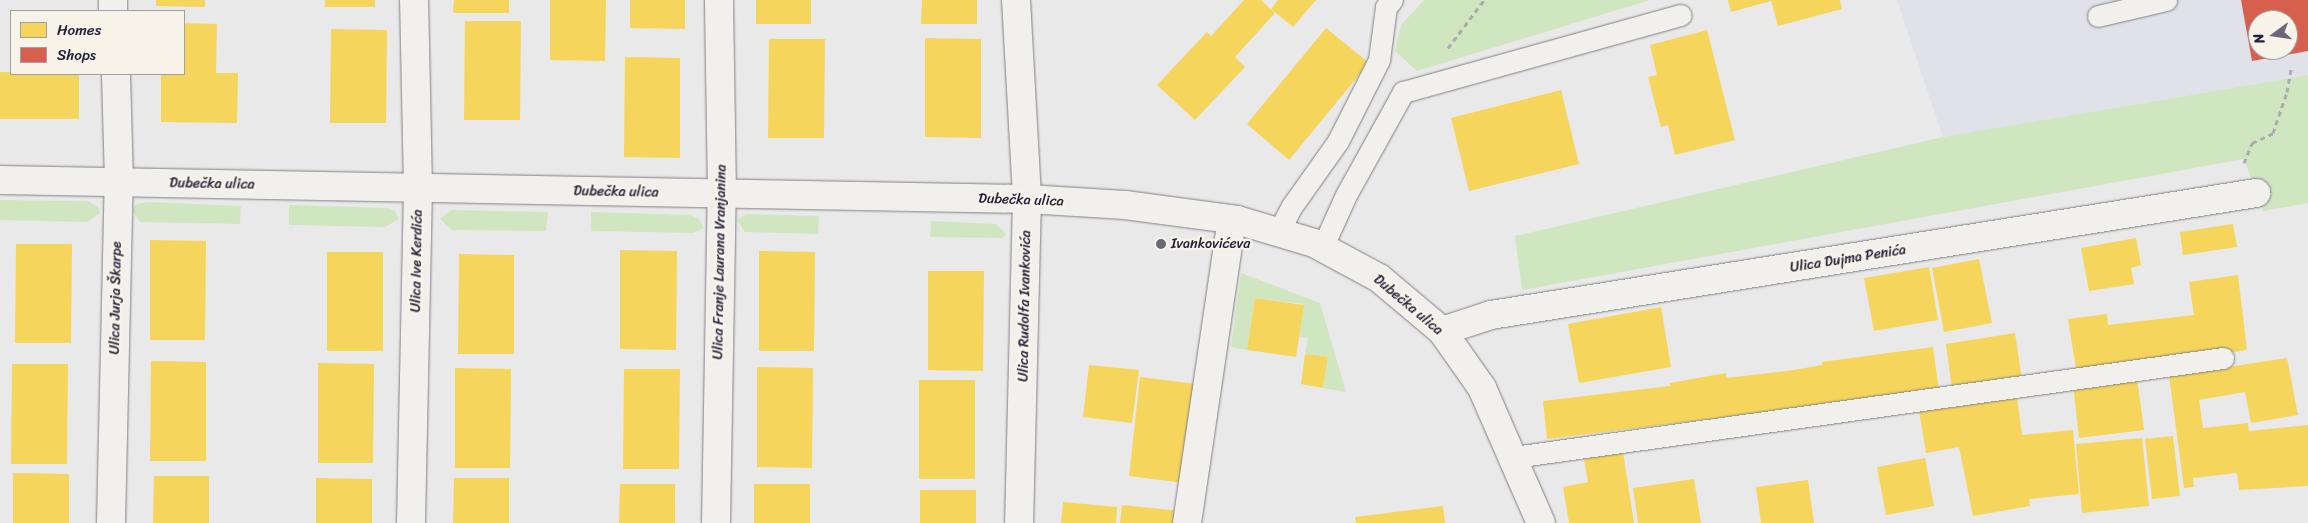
<!DOCTYPE html>
<html>
<head>
<meta charset="utf-8">
<style>
	body { margin:0 }
	#map { position:relative; width:2308px; height:523px; overflow:hidden; background:#e9e9e9; font-family:Sriracha,sans-serif }
	div>[style] { position:absolute }
	.built>* { inset:0; background:#e1e1ea }
	.green>* { inset:0; background:#d0e6c1 }
	.homes>* { inset:0; background:#f6d55c }
	.shops>* { inset:0; background:#d6604d }
	.path>* { height:3px; margin-top:-1.5px; transform-origin:0; background:repeating-linear-gradient(90deg,#acabad 0 5px,transparent 0 9px) }
	.roads { filter:drop-shadow(0 0 1px #808085) drop-shadow(0 0 1px #808085) }
	.service>* { height:21px; margin:-10.5px; padding:0 10.5px; transform-origin:10.5px; border-radius:10.5px; background:#f1f0ec }
	.minor>* { height:28px; margin:-14px; padding:0 14px; transform-origin:14px; border-radius:14px; background:#f1f0ec }
	.dots>* { width:14px; height:14px; translate:-50% -50%; box-sizing:border-box; border:2px solid #f7f3e8; border-radius:50% }
	span { translate:-50% -50%; white-space:nowrap; text-align:center; line-height:1.15; -webkit-text-stroke:5px #f7f3e8; paint-order:stroke }
	.street-label { font-size:14px; color:#22223b }
	.poi-label { font-size:14px; color:#22223b }
	.left { translate:0 -50%; text-align:left }
	.legend { position:absolute; left:10px; top:10px; width:175px; height:65px; box-sizing:border-box; background:#f7f3e8; border:1px solid #a29fa3; margin:0; padding:6px 9px; list-style:none; font-size:15px; color:#22223b }
	.legend li { display:flex; align-items:center; gap:10px; height:25px }
	.legend b { width:25px; border:1px solid #a29fa3 }
	.north { position:absolute; left:2248px; top:10px; width:50px; height:50px; box-sizing:border-box; background:#f7f3e8; border:1px solid #a29fa3; border-radius:50%; rotate:256deg; font-size:14px; font-weight:700; line-height:20px; text-align:center; color:#22223b }
	.north::after { content:''; display:block; margin:auto; width:18px; height:22px; background:#686878; clip-path:polygon(50% 0,100% 100%,50% 72%,0 100%) }
</style>
</head>
<body>
<div id="map">
	<div class="built">
		<i style="clip-path:polygon(evenodd,1897px 0,2308px 0,2308px 75px,1943px 137px,1897px 0,2258px 20px,2288px 20px,2288px 50px,2258px 50px,2258px 20px)"></i>
	</div>
	<div class="green">
		<i style="clip-path:polygon(1424px 0,1650px 0,1417px 71px,1395px 51px,1401px 25px)"></i>
		<i style="clip-path:polygon(2308px 75px,2308px 203px,2263px 211px,2244px 159px,1522px 290px,1515px 236px,1943px 137px)"></i>
		<i style="clip-path:polygon(0 200px,88px 201px,99px 208px,100px 213px,87px 222px,0 220px)"></i>
		<i style="clip-path:polygon(148px 202px,241px 206px,240px 224px,140px 222px,132px 211px,137px 204px)"></i>
		<i style="clip-path:polygon(289px 205px,388px 208px,395px 211px,399px 219px,385px 227px,289px 225px)"></i>
		<i style="clip-path:polygon(451px 210px,548px 212px,546px 231px,452px 230px,440px 219px)"></i>
		<i style="clip-path:polygon(591px 212px,691px 215px,699px 219px,704px 228px,693px 233px,591px 231px)"></i>
		<i style="clip-path:polygon(746px 214px,819px 216px,818px 234px,745px 232px,737px 220px)"></i>
		<i style="clip-path:polygon(931px 221px,996px 224px,1006px 234px,1002px 238px,930px 237px)"></i>
		<i style="clip-path:polygon(1241px 273px,1320px 303px,1346px 392px,1323px 388px,1328px 358px,1305px 354px,1308px 338px,1299px 337px,1303px 304px,1255px 298px,1247px 350px,1231px 347px)"></i>
	</div>
	<div class="homes">
		<i style="clip-path:polygon(156px 0,205px 0,205px 7px,156px 6px)"></i>
		<i style="clip-path:polygon(325px 0,375px 0,375px 7px,325px 7px)"></i>
		<i style="clip-path:polygon(454px 0,509px 0,509px 13px,453px 13px)"></i>
		<i style="clip-path:polygon(550px 0,606px 0,605px 61px,550px 60px)"></i>
		<i style="clip-path:polygon(630px 0,685px 0,685px 29px,630px 28px)"></i>
		<i style="clip-path:polygon(756px 0,811px 0,811px 24px,756px 24px)"></i>
		<i style="clip-path:polygon(922px 0,977px 0,977px 24px,921px 24px)"></i>
		<i style="clip-path:polygon(1244px 0,1261px 0,1275px 13px,1235px 57px,1245px 67px,1195px 120px,1157px 85px,1207px 32px,1211px 36px)"></i>
		<i style="clip-path:polygon(1278px 0,1316px 0,1293px 27px,1271px 9px)"></i>
		<i style="clip-path:polygon(1728px 0,1771px 0,1771px 1px,1731px 12px)"></i>
		<i style="clip-path:polygon(1771px 0,1840px 0,1842px 9px,1778px 26px)"></i>
		<i style="clip-path:polygon(465px 21px,521px 21px,520px 120px,464px 120px)"></i>
		<i style="clip-path:polygon(184px 23px,217px 24px,216px 73px,238px 73px,237px 123px,161px 122px,161px 74px,184px 74px)"></i>
		<i style="clip-path:polygon(1326px 28px,1369px 63px,1289px 160px,1247px 124px)"></i>
		<i style="clip-path:polygon(331px 29px,387px 30px,386px 123px,330px 123px)"></i>
		<i style="clip-path:polygon(1707px 30px,1735px 140px,1675px 155px,1668px 125px,1661px 127px,1648px 77px,1657px 75px,1650px 45px)"></i>
		<i style="clip-path:polygon(925px 38px,981px 39px,981px 138px,925px 137px)"></i>
		<i style="clip-path:polygon(769px 39px,825px 39px,824px 138px,768px 138px)"></i>
		<i style="clip-path:polygon(625px 57px,680px 58px,680px 158px,624px 157px)"></i>
		<i style="clip-path:polygon(0 72px,79px 74px,79px 119px,0 119px)"></i>
		<i style="clip-path:polygon(1561px 90px,1579px 164px,1469px 191px,1451px 118px)"></i>
		<i style="clip-path:polygon(2233px 224px,2237px 247px,2183px 255px,2180px 232px)"></i>
		<i style="clip-path:polygon(2136px 238px,2141px 265px,2131px 268px,2134px 284px,2089px 291px,2081px 248px)"></i>
		<i style="clip-path:polygon(150px 240px,206px 241px,205px 340px,150px 340px)"></i>
		<i style="clip-path:polygon(16px 244px,72px 244px,71px 343px,15px 343px)"></i>
		<i style="clip-path:polygon(620px 250px,677px 251px,676px 350px,620px 349px)"></i>
		<i style="clip-path:polygon(759px 251px,815px 252px,814px 351px,759px 351px)"></i>
		<i style="clip-path:polygon(327px 252px,383px 252px,383px 351px,327px 351px)"></i>
		<i style="clip-path:polygon(459px 254px,514px 255px,514px 354px,458px 354px)"></i>
		<i style="clip-path:polygon(1979px 259px,1992px 323px,1944px 332px,1932px 268px)"></i>
		<i style="clip-path:polygon(1929px 267px,1938px 320px,1874px 331px,1864px 278px)"></i>
		<i style="clip-path:polygon(928px 271px,984px 271px,983px 371px,928px 370px)"></i>
		<i style="clip-path:polygon(2238px 275px,2247px 350px,2077px 375px,2068px 319px,2107px 314px,2108px 325px,2194px 315px,2189px 282px)"></i>
		<i style="clip-path:polygon(1255px 298px,1304px 305px,1296px 357px,1247px 350px)"></i>
		<i style="clip-path:polygon(1661px 307px,1671px 367px,1579px 383px,1568px 324px)"></i>
		<i style="clip-path:polygon(2015px 333px,2022px 380px,1952px 390px,1946px 344px)"></i>
		<i style="clip-path:polygon(1933px 347px,1939px 391px,1547px 439px,1543px 401px,1670px 386px,1670px 383px,1726px 373px,1726px 378px,1794px 370px,1822px 365px,1822px 362px)"></i>
		<i style="clip-path:polygon(1305px 354px,1328px 357px,1323px 388px,1301px 384px)"></i>
		<i style="clip-path:polygon(2287px 358px,2298px 415px,2251px 423px,2245px 392px,2199px 400px,2203px 428px,2248px 423px,2249px 431px,2308px 425px,2308px 486px,2239px 490px,2237px 473px,2193px 478px,2194px 487px,2184px 488px,2169px 376px)"></i>
		<i style="clip-path:polygon(151px 361px,206px 362px,206px 461px,150px 461px)"></i>
		<i style="clip-path:polygon(318px 363px,374px 364px,373px 463px,318px 463px)"></i>
		<i style="clip-path:polygon(12px 364px,68px 364px,67px 464px,11px 464px)"></i>
		<i style="clip-path:polygon(1089px 365px,1139px 370px,1132px 423px,1083px 417px)"></i>
		<i style="clip-path:polygon(757px 367px,813px 368px,812px 468px,757px 467px)"></i>
		<i style="clip-path:polygon(455px 368px,511px 369px,510px 468px,455px 468px)"></i>
		<i style="clip-path:polygon(624px 369px,680px 369px,679px 469px,623px 469px)"></i>
		<i style="clip-path:polygon(1140px 377px,1196px 384px,1184px 483px,1129px 476px)"></i>
		<i style="clip-path:polygon(2137px 378px,2144px 430px,2079px 438px,2073px 384px)"></i>
		<i style="clip-path:polygon(919px 380px,975px 380px,975px 479px,919px 479px)"></i>
		<i style="clip-path:polygon(2017px 398px,2022px 435px,2073px 430px,2079px 494px,2029px 499px,2030px 506px,1973px 516px,1959px 447px,1926px 453px,1919px 411px)"></i>
		<i style="clip-path:polygon(2173px 436px,2180px 496px,2152px 499px,2145px 439px)"></i>
		<i style="clip-path:polygon(2142px 438px,2149px 506px,2082px 513px,2076px 444px)"></i>
		<i style="clip-path:polygon(1623px 452px,1634px 523px,1569px 523px,1563px 487px,1588px 482px,1584px 459px)"></i>
		<i style="clip-path:polygon(1925px 458px,1934px 506px,1886px 515px,1877px 467px)"></i>
		<i style="clip-path:polygon(13px 473px,69px 474px,69px 523px,13px 523px)"></i>
		<i style="clip-path:polygon(154px 476px,209px 476px,209px 523px,153px 523px)"></i>
		<i style="clip-path:polygon(316px 478px,372px 479px,372px 523px,316px 523px)"></i>
		<i style="clip-path:polygon(454px 478px,509px 478px,509px 523px,453px 523px)"></i>
		<i style="clip-path:polygon(1694px 479px,1701px 523px,1638px 523px,1633px 488px)"></i>
		<i style="clip-path:polygon(1808px 480px,1814px 523px,1761px 523px,1756px 487px)"></i>
		<i style="clip-path:polygon(620px 484px,675px 484px,675px 523px,619px 523px)"></i>
		<i style="clip-path:polygon(754px 484px,810px 484px,810px 523px,754px 523px)"></i>
		<i style="clip-path:polygon(920px 490px,976px 490px,976px 523px,920px 523px)"></i>
		<i style="clip-path:polygon(1063px 502px,1117px 507px,1116px 523px,1061px 523px)"></i>
		<i style="clip-path:polygon(1122px 505px,1181px 511px,1180px 523px,1120px 523px)"></i>
		<i style="clip-path:polygon(1443px 506px,1445px 523px,1356px 523px,1355px 517px)"></i>
	</div>
	<div class="shops">
		<i style="clip-path:polygon(evenodd,2241px 0,2308px 0,2308px 51px,2252px 61px,2241px 0,2258px 20px,2288px 20px,2288px 50px,2258px 50px,2258px 20px)"></i>
	</div>
	<div class="path">
		<i style="left:1448px;top:48px;width:60px;rotate:-53.1deg"></i>
		<i style="left:2244px;top:163px;width:22px;rotate:-68deg"></i>
		<i style="left:2252px;top:143px;width:23px;rotate:-25deg"></i>
		<i style="left:2273px;top:133px;width:43px;rotate:-71.1deg"></i>
		<i style="left:2287px;top:92px;width:27px;rotate:-80deg"></i>
	</div>
	<div class="roads">
		<div class="service">
			<i style="left:2098px;top:16px;width:70px;rotate:-13.2deg"></i>
			<i style="left:1278px;top:233px;width:30px;rotate:-63deg"></i>
			<i style="left:1292px;top:206px;width:80px;rotate:-54.7deg"></i>
			<i style="left:1338px;top:141px;width:91px;rotate:-63.2deg"></i>
			<i style="left:1379px;top:60px;width:53px;rotate:-82.5deg"></i>
			<i style="left:1386px;top:7px;width:9px;rotate:-49deg"></i>
			<i style="left:1322px;top:248px;width:58px;rotate:-65.6deg"></i>
			<i style="left:1346px;top:195px;width:118px;rotate:-61deg"></i>
			<i style="left:1403px;top:92px;width:288px;rotate:-15.5deg"></i>
			<i style="left:1514px;top:457px;width:716px;rotate:-7.95deg"></i>
		</div>
		<div class="minor">
			<i style="left:113px;top:0;width:11px;rotate:90deg"></i>
			<i style="left:1016px;top:0;width:199px;rotate:86.8deg"></i>
			<i style="left:1027px;top:199px;width:324px;rotate:91.4deg"></i>
			<i style="left:0;top:180px;width:1027px;rotate:1.06deg"></i>
			<i style="left:1027px;top:199px;width:98px;rotate:3.5deg"></i>
			<i style="left:1125px;top:205px;width:113px;rotate:7.6deg"></i>
			<i style="left:1237px;top:220px;width:80px;rotate:16.6deg"></i>
			<i style="left:1314px;top:243px;width:74px;rotate:28.3deg"></i>
			<i style="left:1379px;top:278px;width:82px;rotate:40.1deg"></i>
			<i style="left:1442px;top:331px;width:70px;rotate:54.9deg"></i>
			<i style="left:1482px;top:388px;width:147px;rotate:66.4deg"></i>
			<i style="left:1442px;top:331px;width:52px;rotate:-18.1deg"></i>
			<i style="left:1491px;top:315px;width:775px;rotate:-9.06deg"></i>
			<i style="left:111px;top:523px;width:341px;rotate:-88.7deg"></i>
			<i style="left:119px;top:182px;width:108px;rotate:-91.6deg"></i>
			<i style="left:411px;top:523px;width:335px;rotate:-88.8deg"></i>
			<i style="left:418px;top:188px;width:188px;rotate:-91.2deg"></i>
			<i style="left:716px;top:523px;width:329px;rotate:-89deg"></i>
			<i style="left:722px;top:194px;width:194px;rotate:-90.9deg"></i>
			<i style="left:1187px;top:523px;width:306px;rotate:-81.6deg"></i>
		</div>
	</div>
	<div class="dots">
		<i style="left:1161px;top:244px;background:#686878"></i>
	</div>
	<div class="street-label">
		<span style="left:212px;top:184px;rotate:1deg">Dubečka ulica</span>
		<span style="left:616px;top:192px;rotate:1deg">Dubečka ulica</span>
		<span style="left:1021px;top:200px;rotate:2deg">Dubečka ulica</span>
		<span style="left:1848px;top:259px;rotate:-9deg">Ulica Dujma Penića</span>
		<span style="left:417px;top:261px;rotate:-89deg">Ulica Ive Kerdića</span>
		<span style="left:720px;top:262px;rotate:-89deg">Ulica Franje Laurana Vranjanina</span>
		<span style="left:116px;top:298px;rotate:-89deg">Ulica Jurja Škarpe</span>
		<span style="left:1408px;top:305px;rotate:40deg">Dubečka ulica</span>
		<span style="left:1025px;top:306px;rotate:-89deg">Ulica Rudolfa Ivankovića</span>
	</div>
	<div class="poi-label">
		<span class="left" style="left:1171px;top:244px">Ivankovićeva</span>
	</div>
	<ul class="legend">
	<li><b style="height:14px;background:#f6d55c"></b>Homes</li>
	<li><b style="height:14px;background:#d6604d"></b>Shops</li>
	</ul>
	<div class="north">N</div>
</div>
</body>
</html>
